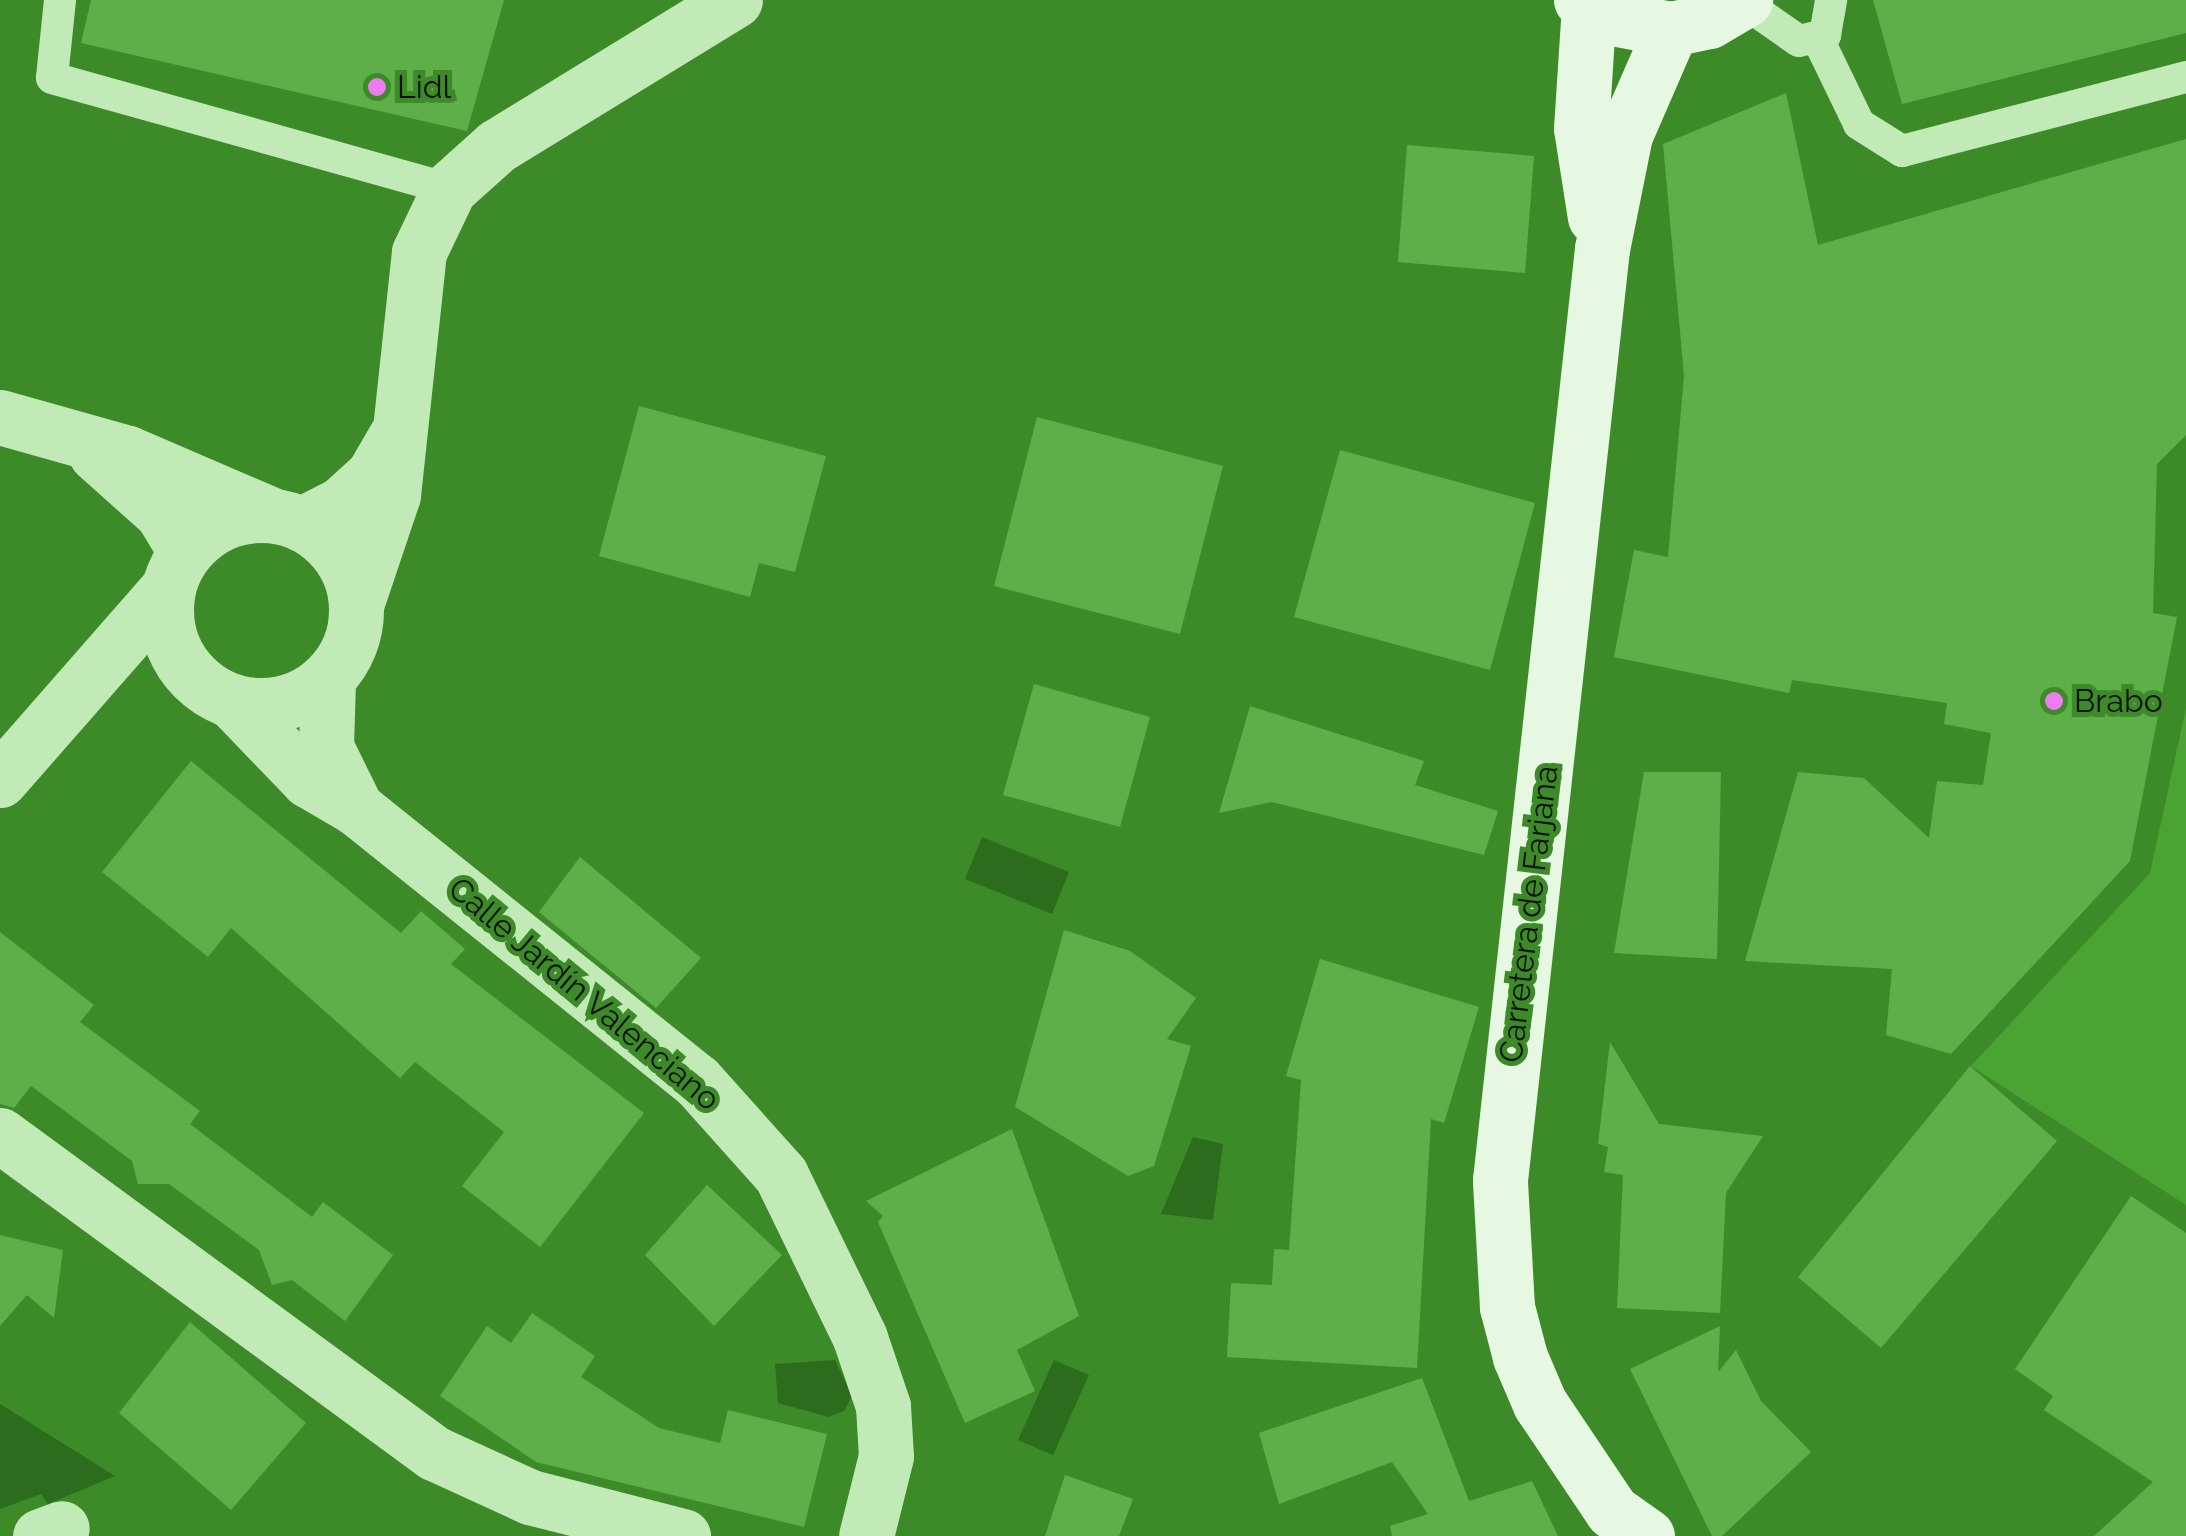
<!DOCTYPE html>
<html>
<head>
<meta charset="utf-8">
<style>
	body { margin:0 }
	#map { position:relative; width:2186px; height:1536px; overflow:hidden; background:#3c8b28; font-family:Raleway,sans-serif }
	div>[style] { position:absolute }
	.green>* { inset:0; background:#4ba333 }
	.water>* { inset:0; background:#2c6c1d }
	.building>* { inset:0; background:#5eaf49 }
	.lane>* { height:32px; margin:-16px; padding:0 16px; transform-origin:16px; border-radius:16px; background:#c2eab7 }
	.street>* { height:55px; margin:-27.5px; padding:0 27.5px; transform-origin:27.5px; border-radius:27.5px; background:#c2eab7 }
	.street>.ring { margin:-27.5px; padding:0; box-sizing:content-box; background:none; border:55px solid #c2eab7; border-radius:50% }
	.secondary>* { height:55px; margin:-27.5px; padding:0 27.5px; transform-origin:27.5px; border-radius:27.5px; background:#e6f8e1 }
	.dots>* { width:28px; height:28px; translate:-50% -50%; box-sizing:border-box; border:5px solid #3c8b28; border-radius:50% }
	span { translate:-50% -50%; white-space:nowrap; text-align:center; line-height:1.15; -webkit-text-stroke:10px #3c8b28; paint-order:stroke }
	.poi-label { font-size:32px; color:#111 }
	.left { translate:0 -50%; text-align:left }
	.street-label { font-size:32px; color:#111 }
</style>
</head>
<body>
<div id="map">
	<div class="green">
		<i style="clip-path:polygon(2186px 708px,2186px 1205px,1971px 1066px,2150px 873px)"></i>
	</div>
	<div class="water">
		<i style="clip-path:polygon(982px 837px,1069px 872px,1052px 914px,965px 879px)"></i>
		<i style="clip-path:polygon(1193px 1137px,1223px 1144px,1213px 1220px,1161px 1214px)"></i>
		<i style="clip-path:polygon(835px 1360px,852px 1396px,844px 1411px,829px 1417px,778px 1403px,775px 1364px)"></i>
		<i style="clip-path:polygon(1054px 1360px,1089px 1375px,1053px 1455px,1018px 1440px)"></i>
		<i style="clip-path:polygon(0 1404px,16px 1414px,115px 1476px,48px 1504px,41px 1494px,0 1509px)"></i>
	</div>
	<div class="building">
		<i style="clip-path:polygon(91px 0,504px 0,467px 131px,81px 43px)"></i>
		<i style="clip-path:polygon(1873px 0,2186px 0,2186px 33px,1902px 104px)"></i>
		<i style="clip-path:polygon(1786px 93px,1818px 245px,2186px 139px,2186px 435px,2157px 464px,2153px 613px,2177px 617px,2130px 861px,1951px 1054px,1886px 1035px,1892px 969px,1745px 961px,1798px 772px,1864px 778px,1929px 838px,1937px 781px,1983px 785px,1991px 733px,1944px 724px,1947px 703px,1792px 680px,1789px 693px,1614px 657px,1634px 550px,1668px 557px,1684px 376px,1663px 144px)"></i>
		<i style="clip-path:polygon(1407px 145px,1534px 156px,1525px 273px,1398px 262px)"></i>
		<i style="clip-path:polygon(639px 406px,826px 456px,795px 572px,759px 563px,750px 597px,599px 556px)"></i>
		<i style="clip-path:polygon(1037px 417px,1223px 466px,1180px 634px,994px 586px)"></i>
		<i style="clip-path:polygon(1340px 450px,1535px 503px,1490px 670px,1294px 617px)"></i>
		<i style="clip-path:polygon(1034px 684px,1150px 717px,1120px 827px,1003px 795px)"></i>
		<i style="clip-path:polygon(1250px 706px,1424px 761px,1415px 785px,1498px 811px,1484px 855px,1272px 802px,1219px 813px)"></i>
		<i style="clip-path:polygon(191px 761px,401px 933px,421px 911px,465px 949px,451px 964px,644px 1113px,540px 1247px,462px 1186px,504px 1132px,415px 1062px,400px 1078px,231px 928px,208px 957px,102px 872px)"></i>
		<i style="clip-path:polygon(1644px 772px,1721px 772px,1717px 959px,1614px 953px)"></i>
		<i style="clip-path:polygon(580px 857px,701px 958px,656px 1008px,539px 912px)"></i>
		<i style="clip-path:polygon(1064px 930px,1130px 951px,1196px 998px,1167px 1039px,1191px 1046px,1154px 1166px,1128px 1176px,1015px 1107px)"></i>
		<i style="clip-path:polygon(0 932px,94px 1005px,80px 1022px,200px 1111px,190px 1124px,312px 1217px,323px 1202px,393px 1255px,345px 1321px,292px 1280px,272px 1285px,259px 1250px,169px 1184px,138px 1184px,132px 1161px,31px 1086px,14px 1108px,0 1104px)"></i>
		<i style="clip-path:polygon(1320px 959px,1479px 1007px,1444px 1123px,1431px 1119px,1417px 1368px,1227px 1357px,1231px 1283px,1272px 1285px,1274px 1249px,1289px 1250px,1301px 1080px,1286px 1076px)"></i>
		<i style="clip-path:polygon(1610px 1042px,1659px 1124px,1763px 1136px,1726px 1193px,1720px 1313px,1617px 1308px,1623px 1175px,1604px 1172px,1608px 1147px,1598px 1144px)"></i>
		<i style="clip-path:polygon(1970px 1066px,2057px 1141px,1881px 1348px,1798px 1277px)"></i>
		<i style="clip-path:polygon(1012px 1129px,1079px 1316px,1017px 1350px,1035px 1391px,965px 1423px,878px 1222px,883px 1216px,866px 1201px)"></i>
		<i style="clip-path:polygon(707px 1185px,782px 1255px,714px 1326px,645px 1255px)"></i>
		<i style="clip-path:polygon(2131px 1196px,2186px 1233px,2186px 1536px,2094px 1536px,2153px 1482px,2044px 1410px,2053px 1396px,2015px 1369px)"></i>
		<i style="clip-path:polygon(0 1235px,63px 1250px,54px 1318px,27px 1295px,0 1326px)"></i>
		<i style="clip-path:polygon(532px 1313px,595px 1356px,581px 1377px,659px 1428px,720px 1443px,728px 1410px,827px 1434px,804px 1527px,536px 1462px,440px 1396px,487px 1326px,511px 1343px)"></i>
		<i style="clip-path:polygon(190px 1322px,306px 1423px,231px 1510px,119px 1413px)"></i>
		<i style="clip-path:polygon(1720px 1326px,1718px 1372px,1736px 1350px,1761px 1401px,1811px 1452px,1722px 1536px,1712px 1536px,1630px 1369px)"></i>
		<i style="clip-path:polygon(1422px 1378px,1469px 1501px,1532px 1481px,1558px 1536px,1392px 1536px,1390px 1526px,1428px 1514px,1392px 1462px,1279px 1504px,1259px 1433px)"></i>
		<i style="clip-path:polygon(1065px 1475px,1133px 1499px,1119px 1536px,1045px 1536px)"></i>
	</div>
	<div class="lane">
		<i style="left:60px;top:0;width:78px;rotate:95.9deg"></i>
		<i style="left:52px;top:78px;width:412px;rotate:15.6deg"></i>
		<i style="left:1743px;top:2px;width:68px;rotate:34.9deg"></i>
		<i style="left:1799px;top:41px;width:27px;rotate:-13deg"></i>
		<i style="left:1825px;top:35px;width:36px;rotate:-80deg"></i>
		<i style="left:1818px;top:39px;width:94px;rotate:64.2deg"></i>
		<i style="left:1859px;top:124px;width:51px;rotate:32.1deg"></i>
		<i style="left:1902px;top:151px;width:293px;rotate:-14.6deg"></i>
	</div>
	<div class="street">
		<i style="left:0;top:417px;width:133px;rotate:15.7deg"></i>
		<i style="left:128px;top:453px;width:157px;rotate:23.3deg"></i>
		<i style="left:96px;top:454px;width:89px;rotate:41.8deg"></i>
		<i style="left:162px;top:513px;width:44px;rotate:58.8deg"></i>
		<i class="ring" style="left:166px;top:515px;width:135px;height:135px"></i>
		<i style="left:302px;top:524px;width:44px;rotate:-27.1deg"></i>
		<i style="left:341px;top:504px;width:43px;rotate:-42.2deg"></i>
		<i style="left:373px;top:475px;width:44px;rotate:-59.9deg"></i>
		<i style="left:357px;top:602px;width:113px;rotate:-71.4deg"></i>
		<i style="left:393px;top:495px;width:244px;rotate:-83.9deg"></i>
		<i style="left:419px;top:252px;width:70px;rotate:-64.5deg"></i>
		<i style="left:449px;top:189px;width:64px;rotate:-41.9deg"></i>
		<i style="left:497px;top:146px;width:279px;rotate:-31.5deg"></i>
		<i style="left:328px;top:680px;width:67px;rotate:91.7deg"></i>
		<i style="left:326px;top:747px;width:68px;rotate:63.8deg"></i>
		<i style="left:232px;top:701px;width:110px;rotate:46.1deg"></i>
		<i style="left:308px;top:780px;width:56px;rotate:30.3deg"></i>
		<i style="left:356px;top:808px;width:437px;rotate:38.7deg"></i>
		<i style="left:697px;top:1081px;width:126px;rotate:48.2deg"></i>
		<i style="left:781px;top:1175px;width:181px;rotate:64.1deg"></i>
		<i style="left:860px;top:1338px;width:72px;rotate:71.3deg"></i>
		<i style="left:883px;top:1406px;width:50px;rotate:86.6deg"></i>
		<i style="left:886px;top:1456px;width:82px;rotate:104deg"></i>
		<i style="left:0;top:780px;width:255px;rotate:-48.8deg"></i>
		<i style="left:0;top:1135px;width:538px;rotate:36.23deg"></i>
		<i style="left:434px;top:1453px;width:106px;rotate:24.6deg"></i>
		<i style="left:530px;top:1497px;width:158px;rotate:14.3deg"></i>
		<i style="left:40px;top:1536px;width:23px;rotate:-20deg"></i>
	</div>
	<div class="secondary">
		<i style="left:1581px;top:0;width:36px;rotate:30deg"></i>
		<i style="left:1612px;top:18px;width:60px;rotate:10.6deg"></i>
		<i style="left:1671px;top:29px;width:39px;rotate:-12deg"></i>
		<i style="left:1709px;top:21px;width:42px;rotate:-30.3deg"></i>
		<i style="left:1589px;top:5px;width:123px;rotate:93.7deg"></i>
		<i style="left:1581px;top:128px;width:90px;rotate:81.1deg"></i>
		<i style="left:1647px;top:1536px;width:43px;rotate:-144.5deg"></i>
		<i style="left:1612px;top:1511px;width:129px;rotate:-123.9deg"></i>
		<i style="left:1540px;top:1404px;width:51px;rotate:-113.1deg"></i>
		<i style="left:1520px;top:1357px;width:52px;rotate:-104.6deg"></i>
		<i style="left:1507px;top:1307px;width:127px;rotate:-93.2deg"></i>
		<i style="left:1500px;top:1180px;width:937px;rotate:-83.75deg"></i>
		<i style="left:1602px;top:249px;width:116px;rotate:-78.6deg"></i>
		<i style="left:1625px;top:135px;width:116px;rotate:-66.5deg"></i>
	</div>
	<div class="dots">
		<i style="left:377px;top:87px;background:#eb7df1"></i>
		<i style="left:2054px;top:701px;background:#eb7df1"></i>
	</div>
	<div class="poi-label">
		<span class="left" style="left:397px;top:87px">Lidl</span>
		<span class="left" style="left:2074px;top:701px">Brabo</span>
	</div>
	<div class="street-label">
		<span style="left:1529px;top:914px;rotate:-83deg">Carretera de Farjana</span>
		<span style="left:584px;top:994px;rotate:40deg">Calle Jardín Valenciano</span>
	</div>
</div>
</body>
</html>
